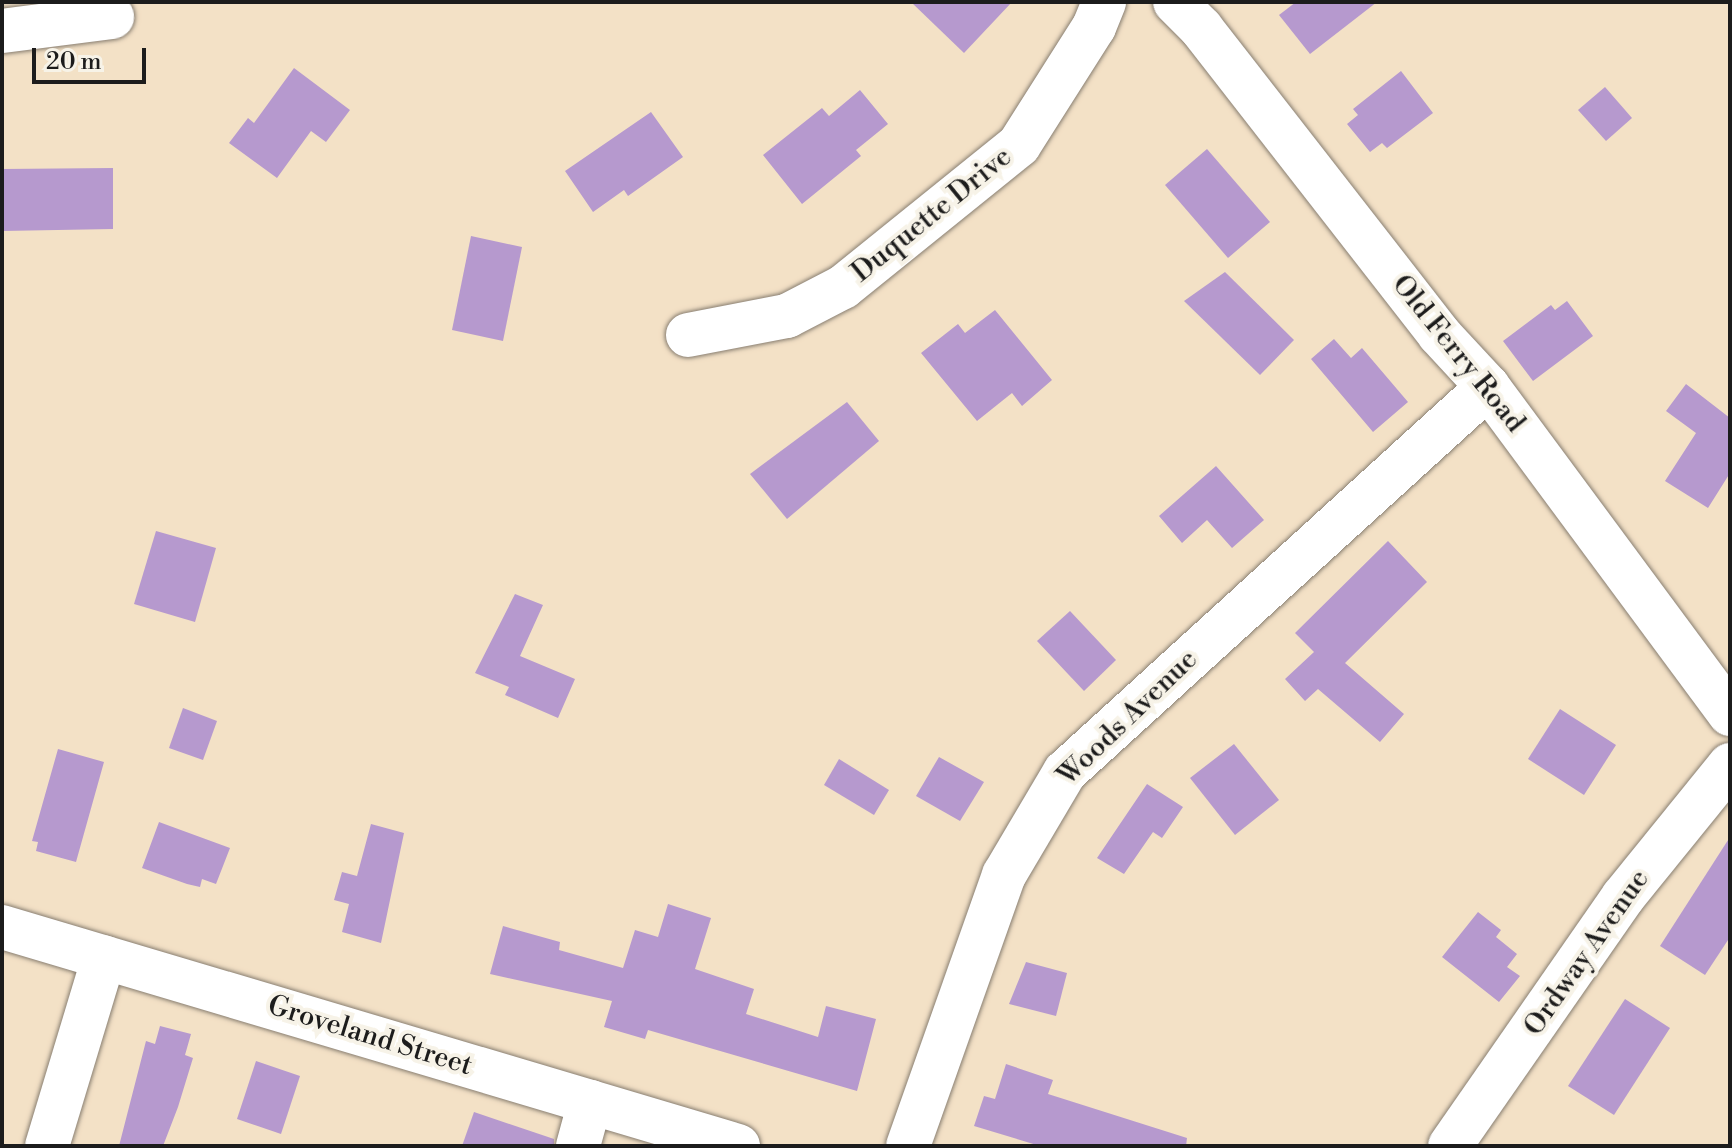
<!DOCTYPE html>
<html>
<head>
<meta charset="utf-8">
<style>
	body { margin:0 }
	#map { position:relative; width:1732px; height:1148px; overflow:hidden; background:#f3e1c6; font-family:"Libre Bodoni",serif }
	div>[style] { position:absolute }
	.building>* { inset:0; background:#b699ce }
	.roads { filter:drop-shadow(0 0 2px #887e71) drop-shadow(0 0 2px #887e71) }
	.minor>* { height:44px; margin:-22px; padding:0 22px; transform-origin:22px; border-radius:22px; background:#fff }
	.major>* { height:44px; margin:-22px; padding:0 22px; transform-origin:22px; border-radius:22px; background:#fff }
	span { translate:-50% -50%; white-space:nowrap; text-align:center; line-height:1.15; -webkit-text-stroke:8px #f7f3e8; paint-order:stroke }
	.street-label { font-size:28px; color:#1c1c1c }
	.frame { position:absolute; inset:0; border:4px solid #1c1c1c; pointer-events:none }
	.scale { position:absolute; left:32px; top:48px; width:114px; height:36px; box-sizing:border-box; border:4px solid #1c1c1c; border-top:0; padding-left:10px; font-size:24px; line-height:28px; white-space:nowrap; color:#1c1c1c; -webkit-text-stroke:6px #f7f3e8; paint-order:stroke }
</style>
</head>
<body>
<div id="map">
	<div class="building">
		<i style="clip-path:polygon(911px 2px,1012px 2px,964px 53px)"></i>
		<i style="clip-path:polygon(1296px 2px,1377px 2px,1310px 54px,1279px 15px)"></i>
		<i style="clip-path:polygon(294px 68px,350px 110px,326px 142px,311px 131px,277px 178px,229px 143px,248px 118px,254px 123px)"></i>
		<i style="clip-path:polygon(1401px 71px,1433px 113px,1387px 148px,1382px 143px,1370px 152px,1347px 124px,1358px 115px,1353px 109px)"></i>
		<i style="clip-path:polygon(1605px 87px,1632px 118px,1606px 141px,1578px 110px)"></i>
		<i style="clip-path:polygon(860px 90px,888px 124px,856px 150px,861px 156px,802px 204px,763px 155px,822px 108px,829px 116px)"></i>
		<i style="clip-path:polygon(651px 112px,683px 157px,628px 196px,624px 190px,593px 212px,565px 171px)"></i>
		<i style="clip-path:polygon(1207px 149px,1270px 222px,1228px 258px,1165px 185px)"></i>
		<i style="clip-path:polygon(113px 168px,113px 229px,2px 231px,2px 169px)"></i>
		<i style="clip-path:polygon(471px 236px,522px 247px,503px 341px,452px 330px)"></i>
		<i style="clip-path:polygon(1225px 272px,1294px 340px,1260px 375px,1184px 301px)"></i>
		<i style="clip-path:polygon(1567px 301px,1593px 336px,1533px 381px,1503px 341px,1551px 305px,1555px 310px)"></i>
		<i style="clip-path:polygon(995px 310px,1052px 380px,1022px 406px,1012px 393px,977px 421px,921px 353px,958px 324px,965px 333px)"></i>
		<i style="clip-path:polygon(1334px 339px,1351px 358px,1362px 348px,1408px 402px,1373px 432px,1311px 359px)"></i>
		<i style="clip-path:polygon(1686px 384px,1730px 418px,1730px 473px,1708px 508px,1665px 481px,1696px 433px,1666px 411px)"></i>
		<i style="clip-path:polygon(847px 402px,879px 441px,787px 519px,750px 474px)"></i>
		<i style="clip-path:polygon(1216px 466px,1264px 520px,1232px 548px,1207px 520px,1182px 543px,1159px 516px)"></i>
		<i style="clip-path:polygon(156px 531px,216px 548px,195px 622px,134px 604px)"></i>
		<i style="clip-path:polygon(1388px 541px,1427px 582px,1345px 663px,1404px 714px,1380px 742px,1318px 689px,1305px 701px,1285px 679px,1314px 652px,1295px 633px)"></i>
		<i style="clip-path:polygon(515px 594px,543px 605px,520px 656px,575px 679px,558px 718px,505px 695px,509px 687px,475px 673px)"></i>
		<i style="clip-path:polygon(1070px 611px,1116px 660px,1084px 691px,1037px 641px)"></i>
		<i style="clip-path:polygon(183px 708px,217px 721px,203px 760px,169px 748px)"></i>
		<i style="clip-path:polygon(1560px 709px,1616px 745px,1584px 795px,1528px 759px)"></i>
		<i style="clip-path:polygon(1234px 744px,1279px 800px,1235px 835px,1190px 778px)"></i>
		<i style="clip-path:polygon(58px 749px,104px 762px,76px 862px,36px 851px,38px 842px,32px 841px)"></i>
		<i style="clip-path:polygon(939px 757px,984px 782px,960px 821px,916px 796px)"></i>
		<i style="clip-path:polygon(839px 759px,889px 790px,874px 815px,824px 785px)"></i>
		<i style="clip-path:polygon(1147px 784px,1183px 807px,1162px 838px,1153px 832px,1124px 874px,1097px 858px)"></i>
		<i style="clip-path:polygon(159px 822px,230px 848px,216px 884px,202px 879px,200px 887px,187px 884px,142px 868px)"></i>
		<i style="clip-path:polygon(371px 824px,404px 833px,381px 943px,342px 932px,349px 904px,334px 900px,342px 872px,357px 876px)"></i>
		<i style="clip-path:polygon(1730px 837px,1730px 937px,1705px 975px,1660px 946px)"></i>
		<i style="clip-path:polygon(668px 904px,711px 918px,695px 969px,754px 989px,746px 1014px,818px 1037px,826px 1006px,876px 1019px,857px 1091px,648px 1030px,645px 1039px,604px 1027px,612px 1001px,490px 974px,503px 926px,560px 942px,559px 950px,623px 968px,635px 930px,658px 937px)"></i>
		<i style="clip-path:polygon(1478px 912px,1501px 930px,1496px 937px,1517px 954px,1507px 967px,1520px 976px,1499px 1002px,1442px 957px)"></i>
		<i style="clip-path:polygon(1026px 962px,1067px 973px,1056px 1016px,1009px 1004px)"></i>
		<i style="clip-path:polygon(1625px 999px,1670px 1028px,1614px 1115px,1568px 1086px)"></i>
		<i style="clip-path:polygon(160px 1026px,191px 1034px,185px 1055px,193px 1058px,178px 1107px,163px 1146px,119px 1146px,146px 1041px,155px 1044px)"></i>
		<i style="clip-path:polygon(256px 1061px,300px 1076px,281px 1134px,237px 1119px)"></i>
		<i style="clip-path:polygon(1006px 1064px,1053px 1080px,1048px 1094px,1187px 1138px,1186px 1146px,1040px 1146px,974px 1126px,984px 1096px,995px 1099px)"></i>
		<i style="clip-path:polygon(474px 1112px,554px 1139px,554px 1146px,462px 1146px)"></i>
	</div>
	<div class="roads">
		<div class="minor">
			<i style="left:1175px;top:2px;width:37px;rotate:45deg"></i>
			<i style="left:1201px;top:28px;width:388px;rotate:52.1deg"></i>
			<i style="left:1439px;top:334px;width:72px;rotate:47.2deg"></i>
			<i style="left:1488px;top:387px;width:407px;rotate:53.5deg"></i>
			<i style="left:2px;top:31px;width:111px;rotate:-7.3deg"></i>
			<i style="left:688px;top:335px;width:101px;rotate:-10.9deg"></i>
			<i style="left:787px;top:316px;width:63px;rotate:-27.4deg"></i>
			<i style="left:843px;top:287px;width:226px;rotate:-38.9deg"></i>
			<i style="left:1019px;top:145px;width:140px;rotate:-57.6deg"></i>
			<i style="left:1094px;top:27px;width:27px;rotate:-68deg"></i>
			<i style="left:47px;top:1146px;width:197px;rotate:-73.2deg"></i>
			<i style="left:578px;top:1146px;width:46px;rotate:-74.7deg"></i>
			<i style="left:908px;top:1146px;width:288px;rotate:-70.5deg"></i>
			<i style="left:1004px;top:875px;width:120px;rotate:-59.4deg"></i>
			<i style="left:1065px;top:772px;width:572px;rotate:-42.31deg"></i>
			<i style="left:1450px;top:1146px;width:303px;rotate:-55.2deg"></i>
			<i style="left:1623px;top:897px;width:170px;rotate:-51deg"></i>
		</div>
		<div class="major">
			<i style="left:2px;top:927px;width:768px;rotate:16.57deg"></i>
		</div>
	</div>
	<div class="street-label">
		<span style="left:932px;top:215px;rotate:-39deg">Duquette Drive</span>
		<span style="left:1458px;top:354px;rotate:51deg">Old Ferry Road</span>
		<span style="left:1128px;top:718px;rotate:-44deg">Woods Avenue</span>
		<span style="left:1587px;top:953px;rotate:-55deg">Ordway Avenue</span>
		<span style="left:370px;top:1036px;rotate:17deg">Groveland Street</span>
	</div>
	<div class="frame"></div>
	<div class="scale">20 m</div>
</div>
</body>
</html>
